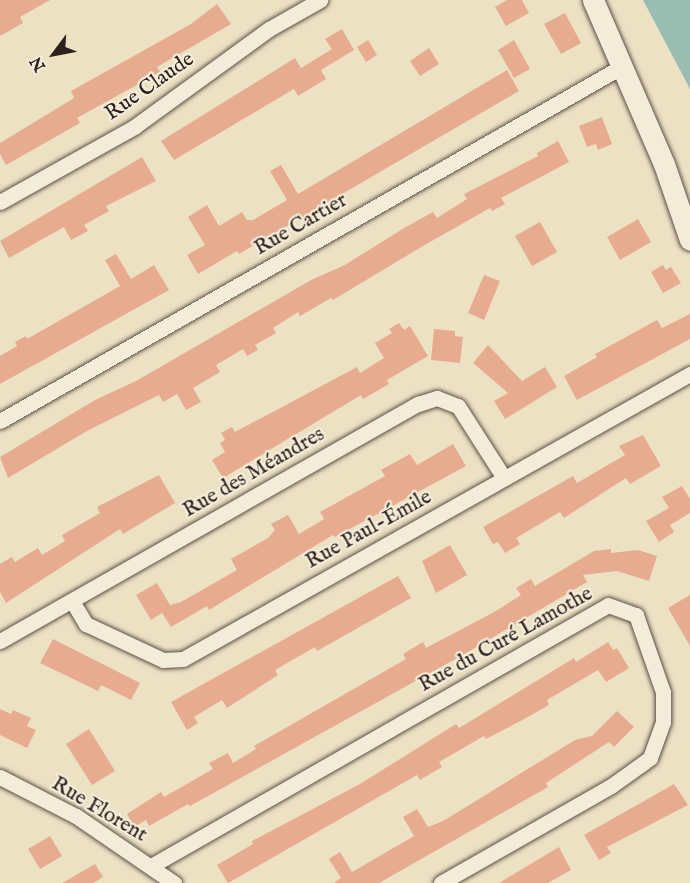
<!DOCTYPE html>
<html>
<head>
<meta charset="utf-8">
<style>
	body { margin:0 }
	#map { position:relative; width:690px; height:883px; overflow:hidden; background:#ede1c4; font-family:"IM FELL English",serif }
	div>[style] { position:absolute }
	.water>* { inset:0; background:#99beb1 }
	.building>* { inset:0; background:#e7ac8f }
	.roads { filter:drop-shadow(0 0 2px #5d5147) drop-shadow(0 0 2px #5d5147) }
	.minor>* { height:15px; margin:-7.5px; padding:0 7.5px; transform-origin:7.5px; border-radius:7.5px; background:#f3ecd9 }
	.secondary>* { height:21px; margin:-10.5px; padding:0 10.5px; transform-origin:10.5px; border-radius:10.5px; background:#f3ecd9 }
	span { translate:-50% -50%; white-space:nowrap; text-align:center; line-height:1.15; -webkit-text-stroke:4.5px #f3ecd9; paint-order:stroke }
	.street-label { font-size:21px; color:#2d211d }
	.north { position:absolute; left:24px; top:24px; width:60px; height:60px; -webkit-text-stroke:4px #f3ecd9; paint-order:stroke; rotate:238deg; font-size:16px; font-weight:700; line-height:24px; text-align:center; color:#2d211d }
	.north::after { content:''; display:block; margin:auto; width:21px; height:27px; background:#2d211d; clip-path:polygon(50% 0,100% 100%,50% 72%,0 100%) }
</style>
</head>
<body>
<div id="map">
	<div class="water">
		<i style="clip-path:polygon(643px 0,690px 0,690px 89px)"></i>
	</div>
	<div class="building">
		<i style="clip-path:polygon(0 0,50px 0,20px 17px,23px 23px,0 36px)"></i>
		<i style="clip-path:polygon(507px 0,522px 0,529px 13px,506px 26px,495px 7px)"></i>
		<i style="clip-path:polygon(217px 4px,231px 24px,157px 67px,160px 72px,77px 118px,80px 123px,6px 165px,0 154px,0 143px,74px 98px,71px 91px,191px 24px)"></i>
		<i style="clip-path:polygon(565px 13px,581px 43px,561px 54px,544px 24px)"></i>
		<i style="clip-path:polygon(342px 29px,354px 50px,321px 70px,326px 79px,298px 96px,294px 89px,174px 160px,161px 141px,295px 58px,301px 68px,332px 49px,325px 39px)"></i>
		<i style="clip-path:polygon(368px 40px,377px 55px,366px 62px,357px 47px)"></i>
		<i style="clip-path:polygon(514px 40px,530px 69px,514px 78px,498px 50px)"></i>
		<i style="clip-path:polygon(429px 48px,439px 64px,420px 76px,410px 61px)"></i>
		<i style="clip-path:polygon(507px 70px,519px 91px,239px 254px,237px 251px,198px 274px,187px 255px,205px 245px,188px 217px,207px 205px,219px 226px,242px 212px,247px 220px,253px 220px,287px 200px,270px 171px,281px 165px,298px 194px)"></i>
		<i style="clip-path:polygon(602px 117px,612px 144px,598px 150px,596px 144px,587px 147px,579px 126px)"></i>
		<i style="clip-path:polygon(558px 141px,569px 162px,501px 198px,505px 204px,492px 211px,490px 208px,423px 246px,333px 300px,331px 298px,300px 316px,298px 312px,273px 328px,276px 333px,255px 345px,258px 350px,247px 356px,243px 349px,216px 365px,220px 372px,193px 388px,201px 402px,186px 410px,177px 394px,163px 402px,159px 395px,87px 431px,8px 478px,0 457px,95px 400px,136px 381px,311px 280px,345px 265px,404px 228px,433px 212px,437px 218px,467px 199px,464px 194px,538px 156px,537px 153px)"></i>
		<i style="clip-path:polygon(142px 157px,156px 181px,106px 206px,109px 211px,84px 225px,88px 231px,71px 240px,64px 227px,9px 258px,0 241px)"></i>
		<i style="clip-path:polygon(638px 219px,651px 242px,620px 260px,607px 237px)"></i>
		<i style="clip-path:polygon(540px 222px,557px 252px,532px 266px,515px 236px)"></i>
		<i style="clip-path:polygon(116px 254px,131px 279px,154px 265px,169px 290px,0 384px,0 356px,17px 346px,15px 342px,26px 336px,27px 339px,120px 286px,105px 260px)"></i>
		<i style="clip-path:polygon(663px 265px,666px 270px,671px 267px,681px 283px,663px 293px,651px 272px)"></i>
		<i style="clip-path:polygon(484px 275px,500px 281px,484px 320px,468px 313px)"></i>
		<i style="clip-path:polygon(690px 314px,690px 339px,577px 400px,564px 376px,597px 357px,595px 354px,657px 320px,662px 328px)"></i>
		<i style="clip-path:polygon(399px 323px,404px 330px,410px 326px,428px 356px,387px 380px,389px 384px,363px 399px,361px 395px,223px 478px,212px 460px,225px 452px,220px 443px,225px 440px,221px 433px,232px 427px,235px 432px,357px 367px,360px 373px,384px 358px,375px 343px,392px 333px,389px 329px)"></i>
		<i style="clip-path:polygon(434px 329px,455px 331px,455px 336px,463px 337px,460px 363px,431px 360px)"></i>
		<i style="clip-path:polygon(488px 345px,522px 381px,545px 367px,557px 387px,505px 419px,494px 401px,508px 393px,473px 363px)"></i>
		<i style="clip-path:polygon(643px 435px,661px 466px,630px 484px,626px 478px,564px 518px,560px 512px,516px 538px,520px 544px,505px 553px,498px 542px,493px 544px,483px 527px,573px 476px,577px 483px,625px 455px,619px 446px)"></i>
		<i style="clip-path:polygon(453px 444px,466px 466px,335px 537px,333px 535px,209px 610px,207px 606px,171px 627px,162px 613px,151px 620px,136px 595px,157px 583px,170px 605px,181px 602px,237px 570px,231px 559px,268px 538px,275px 530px,271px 524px,288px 515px,299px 534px,324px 519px,320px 512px,385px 476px,381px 470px,410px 454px,417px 465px)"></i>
		<i style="clip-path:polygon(159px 475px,175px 503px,123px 534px,120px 529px,6px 603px,0 592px,0 564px,12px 557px,15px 562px,38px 548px,42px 555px,65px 541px,62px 535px,100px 513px,97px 507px)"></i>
		<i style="clip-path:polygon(682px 486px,690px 499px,690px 513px,670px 525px,674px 532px,659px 542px,646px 521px,669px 508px,662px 497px)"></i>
		<i style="clip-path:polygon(450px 545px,467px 575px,436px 593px,422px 561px)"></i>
		<i style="clip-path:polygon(611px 549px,611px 553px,638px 550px,657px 556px,649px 581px,617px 571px,583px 575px,587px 582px,468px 652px,190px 806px,188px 804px,149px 826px,146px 820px,134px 827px,127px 814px,161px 792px,164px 797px,213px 769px,209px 763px,228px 753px,233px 763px,256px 749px,254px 746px,406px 659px,403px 654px,423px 642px,426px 648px,496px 611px,521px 595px,516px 588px,531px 579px,535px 586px,594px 551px)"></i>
		<i style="clip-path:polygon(398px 576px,411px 598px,317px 651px,315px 647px,275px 670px,278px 675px,227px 708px,222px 700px,194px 717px,198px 723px,187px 730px,171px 702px)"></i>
		<i style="clip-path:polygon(690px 595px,690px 646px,668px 608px)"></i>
		<i style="clip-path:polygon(53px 639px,140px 683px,131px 700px,101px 685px,98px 691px,40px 663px)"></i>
		<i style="clip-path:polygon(608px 642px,613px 650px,617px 648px,629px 668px,606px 682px,598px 670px,547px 700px,549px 705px,526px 718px,486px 739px,484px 736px,439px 762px,442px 767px,420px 780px,417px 775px,228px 883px,217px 865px,253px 844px,252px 841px,360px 784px,456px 724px,459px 728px,574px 658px,576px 662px)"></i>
		<i style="clip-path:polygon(0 709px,11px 714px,13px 710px,31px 718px,27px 726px,36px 730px,27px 748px,0 735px)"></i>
		<i style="clip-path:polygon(617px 711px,634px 727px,614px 747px,609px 742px,546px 783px,548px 787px,379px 883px,334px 883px,341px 878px,329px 859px,340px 852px,352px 872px,414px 836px,403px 817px,417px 809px,428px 827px,443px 821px,575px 740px,592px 736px)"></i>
		<i style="clip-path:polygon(89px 729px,115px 771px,92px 785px,66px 744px)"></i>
		<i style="clip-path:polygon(674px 784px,688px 805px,607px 847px,611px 853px,599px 860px,584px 835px)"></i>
		<i style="clip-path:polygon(50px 836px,62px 856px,40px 869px,28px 849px)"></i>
		<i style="clip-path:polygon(559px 847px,571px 870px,548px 883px,499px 883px)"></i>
		<i style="clip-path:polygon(95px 864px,103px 877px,93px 883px,62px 883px)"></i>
	</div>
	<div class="roads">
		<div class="minor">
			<i style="left:0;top:202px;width:154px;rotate:-29.2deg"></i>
			<i style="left:134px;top:127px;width:167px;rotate:-36deg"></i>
			<i style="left:269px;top:29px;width:59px;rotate:-29.6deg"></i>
			<i style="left:0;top:421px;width:717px;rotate:-29.68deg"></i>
			<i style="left:72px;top:601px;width:27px;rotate:59deg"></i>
			<i style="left:86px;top:624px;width:85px;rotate:25.1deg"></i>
			<i style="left:163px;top:660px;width:20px;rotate:-3deg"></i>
			<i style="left:183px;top:659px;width:582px;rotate:-29.34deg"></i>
			<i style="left:0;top:641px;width:481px;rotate:-29.6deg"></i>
			<i style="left:418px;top:404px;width:20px;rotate:-18deg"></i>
			<i style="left:437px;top:398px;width:22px;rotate:21deg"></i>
			<i style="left:458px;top:406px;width:85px;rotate:57.4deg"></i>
			<i style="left:0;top:777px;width:85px;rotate:27.2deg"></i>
			<i style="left:76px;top:816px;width:119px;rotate:34.4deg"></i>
			<i style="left:151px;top:866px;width:526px;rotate:-29.73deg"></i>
			<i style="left:608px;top:605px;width:30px;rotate:20deg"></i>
			<i style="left:636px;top:615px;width:82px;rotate:70.7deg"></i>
			<i style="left:663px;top:692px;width:30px;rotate:90deg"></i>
			<i style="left:663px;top:722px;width:38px;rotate:110deg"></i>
			<i style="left:650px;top:758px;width:48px;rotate:144.3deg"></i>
			<i style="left:611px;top:786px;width:196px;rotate:150.3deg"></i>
		</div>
		<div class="secondary">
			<i style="left:593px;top:0;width:179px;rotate:66.6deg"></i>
			<i style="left:664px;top:164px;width:80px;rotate:71.1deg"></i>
		</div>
	</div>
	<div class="street-label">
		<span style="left:150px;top:87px;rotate:-35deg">Rue Claude</span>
		<span style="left:301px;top:225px;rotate:-30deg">Rue Cartier</span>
		<span style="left:254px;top:473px;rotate:-30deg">Rue des Méandres</span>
		<span style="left:369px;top:530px;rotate:-29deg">Rue Paul-Émile</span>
		<span style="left:506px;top:640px;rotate:-29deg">Rue du Curé Lamothe</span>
		<span style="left:99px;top:810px;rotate:31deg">Rue Florent</span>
	</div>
	<div class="north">N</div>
</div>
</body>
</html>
